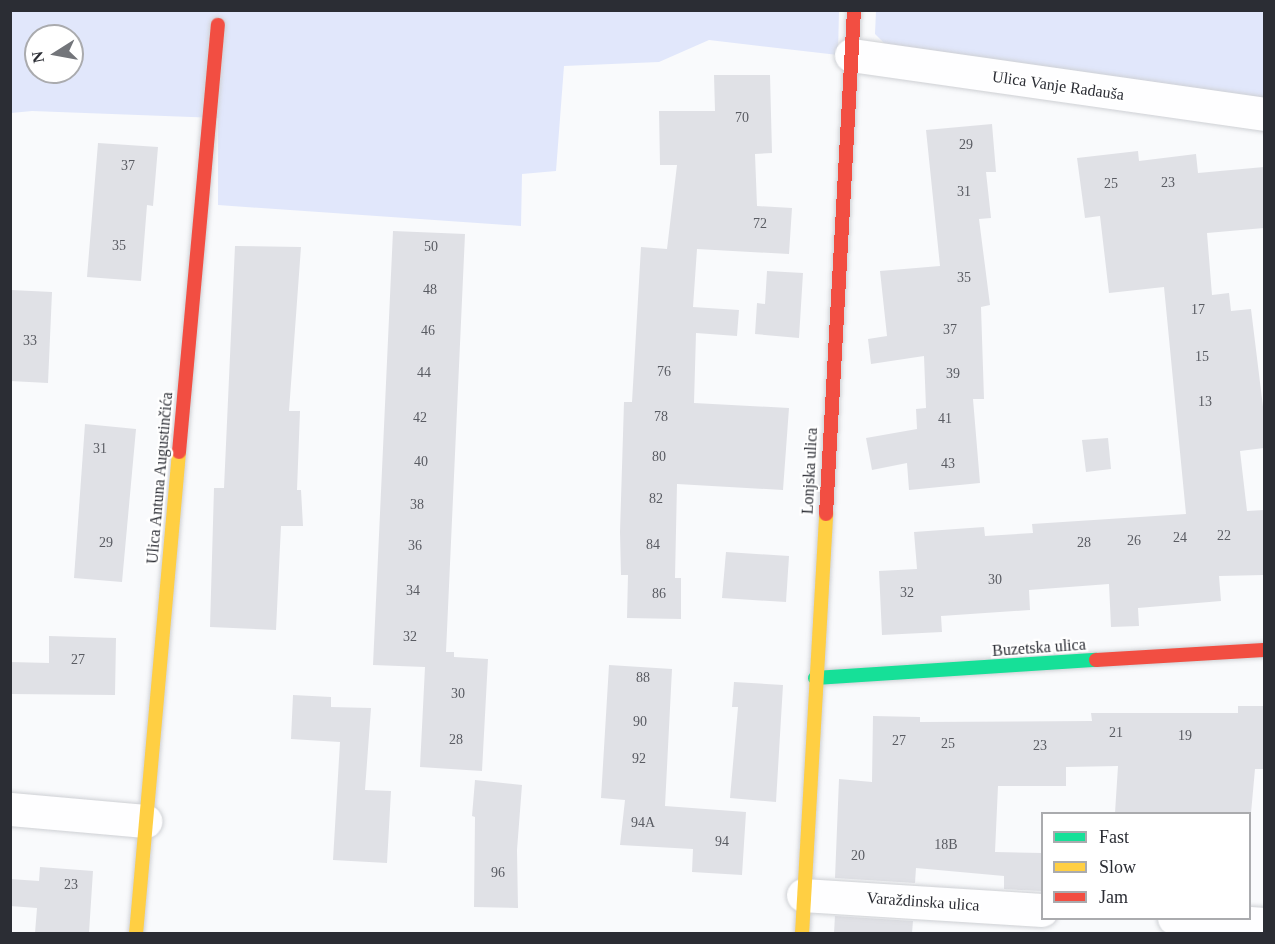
<!DOCTYPE html>
<html>
<head>
<meta charset="utf-8">
<style>
	body { margin:0 }
	#map { position:relative; width:1275px; height:944px; overflow:hidden; background:#f9fafc; font-family:"Times New Roman",serif }
	div>[style] { position:absolute }
	.green>* { inset:0; background:#e1e7fb }
	.building>* { inset:0; background:#e0e1e6 }
	.roads { filter:drop-shadow(0 0 2px #ced0d4) drop-shadow(0 0 2px #ced0d4) }
	.street>* { height:33px; margin:-16.5px; padding:0 16.5px; transform-origin:16.5px; border-radius:16.5px; background:#fefeff }
	.fast>* { height:14px; margin:-7px; padding:0 7px; transform-origin:7px; border-radius:7px; background:#16e098 }
	.slow>* { height:14px; margin:-7px; padding:0 7px; transform-origin:7px; border-radius:7px; background:#ffcf43 }
	.jam>* { height:14px; margin:-7px; padding:0 7px; transform-origin:7px; border-radius:7px; background:#f24e42 }
	span { translate:-50% -50%; white-space:nowrap; text-align:center; line-height:1.15; -webkit-text-stroke:4.5px #fff; paint-order:stroke }
	.number-label { font-size:14px; color:#595b62 }
	.number-label span { -webkit-text-stroke-width:0 }
	.street-label { font-size:16px; color:#2b2d34 }
	.frame { position:absolute; inset:0; border:12px solid #2b2d34; pointer-events:none }
	.legend { position:absolute; left:1041px; top:812px; width:210px; height:108px; box-sizing:border-box; background:#fff; border:2px solid #aaabae; margin:0; padding:8px 10px; list-style:none; font-size:18px; color:#2b2d34 }
	.legend li { display:flex; align-items:center; gap:12px; height:30px }
	.legend b { width:30px; border:2px solid #aaabae }
	.north { position:absolute; left:24px; top:24px; width:60px; height:60px; box-sizing:border-box; background:#fff; border:2px solid #aaabae; border-radius:50%; rotate:259deg; font-size:16px; font-weight:700; line-height:24px; text-align:center; color:#2b2d34 }
	.north::after { content:''; display:block; margin:auto; width:21px; height:27px; background:#73757a; clip-path:polygon(50% 0,100% 100%,50% 72%,0 100%) }
</style>
</head>
<body>
<div id="map">
	<div class="green">
		<i style="clip-path:polygon(evenodd,10px 11px,839px 11px,838px 55px,709px 40px,659px 62px,564px 66px,556px 171px,522px 174px,521px 226px,218px 205px,218px 118px,32px 111px,11px 113px,10px 11px,36px 36px,72px 36px,72px 72px,36px 72px,36px 36px)"></i>
		<i style="clip-path:polygon(876px 11px,1264px 11px,1264px 98px,886px 45px,875px 34px)"></i>
	</div>
	<div class="building">
		<i style="clip-path:polygon(714px 75px,770px 75px,772px 153px,755px 154px,757px 206px,792px 208px,789px 254px,697px 249px,693px 307px,739px 310px,737px 336px,696px 333px,694px 403px,789px 408px,783px 490px,677px 484px,675px 578px,681px 578px,681px 619px,627px 618px,628px 575px,621px 575px,620px 532px,624px 402px,632px 402px,641px 247px,667px 249px,677px 165px,660px 165px,659px 111px,715px 111px)"></i>
		<i style="clip-path:polygon(992px 124px,996px 172px,986px 172px,991px 218px,979px 219px,990px 305px,981px 307px,984px 399px,973px 399px,980px 483px,909px 490px,907px 463px,872px 470px,866px 438px,917px 429px,916px 409px,926px 408px,924px 356px,871px 364px,868px 339px,887px 336px,880px 271px,940px 266px,926px 130px)"></i>
		<i style="clip-path:polygon(98px 143px,158px 147px,153px 206px,147px 205px,141px 281px,87px 277px)"></i>
		<i style="clip-path:polygon(1138px 151px,1139px 161px,1196px 154px,1198px 173px,1264px 167px,1264px 228px,1207px 233px,1212px 295px,1229px 293px,1231px 311px,1251px 309px,1264px 415px,1264px 448px,1240px 451px,1247px 511px,1264px 510px,1264px 575px,1219px 576px,1221px 601px,1138px 608px,1139px 626px,1111px 627px,1109px 584px,1029px 590px,1030px 610px,941px 616px,942px 632px,882px 635px,879px 571px,917px 569px,914px 532px,984px 527px,985px 536px,1033px 533px,1032px 524px,1186px 514px,1164px 287px,1109px 293px,1100px 216px,1085px 218px,1077px 158px)"></i>
		<i style="clip-path:polygon(393px 231px,465px 234px,446px 652px,454px 652px,454px 657px,488px 659px,482px 771px,420px 767px,425px 667px,373px 665px)"></i>
		<i style="clip-path:polygon(235px 246px,301px 247px,289px 411px,300px 411px,297px 490px,301px 490px,303px 526px,281px 526px,276px 630px,210px 627px,214px 488px,224px 488px)"></i>
		<i style="clip-path:polygon(767px 271px,803px 273px,799px 338px,755px 334px,757px 303px,765px 304px)"></i>
		<i style="clip-path:polygon(11px 290px,52px 292px,48px 383px,10px 381px)"></i>
		<i style="clip-path:polygon(85px 424px,136px 429px,122px 582px,74px 578px)"></i>
		<i style="clip-path:polygon(1108px 438px,1111px 469px,1086px 472px,1082px 440px)"></i>
		<i style="clip-path:polygon(726px 552px,789px 556px,786px 602px,722px 598px)"></i>
		<i style="clip-path:polygon(49px 636px,116px 638px,115px 695px,10px 694px,10px 662px,49px 663px)"></i>
		<i style="clip-path:polygon(609px 665px,672px 669px,665px 806px,746px 812px,742px 875px,692px 872px,693px 849px,620px 845px,625px 800px,601px 798px)"></i>
		<i style="clip-path:polygon(734px 682px,783px 685px,776px 802px,730px 798px,738px 707px,732px 707px)"></i>
		<i style="clip-path:polygon(293px 695px,331px 697px,331px 707px,371px 708px,365px 790px,391px 791px,387px 863px,333px 860px,340px 742px,291px 739px)"></i>
		<i style="clip-path:polygon(1238px 706px,1264px 706px,1264px 769px,1255px 769px,1251px 813px,1115px 813px,1118px 766px,1066px 767px,1066px 786px,998px 786px,995px 852px,1042px 853px,1042px 891px,1004px 889px,1004px 876px,916px 868px,915px 883px,835px 878px,839px 779px,872px 782px,873px 716px,920px 717px,920px 722px,1092px 721px,1091px 713px,1238px 713px)"></i>
		<i style="clip-path:polygon(475px 780px,522px 785px,517px 850px,518px 908px,474px 907px,475px 817px,472px 816px)"></i>
		<i style="clip-path:polygon(40px 867px,93px 871px,89px 933px,35px 933px,37px 908px,10px 906px,10px 879px,39px 881px)"></i>
		<i style="clip-path:polygon(835px 916px,913px 921px,912px 933px,834px 933px)"></i>
	</div>
	<div class="roads">
		<div class="street">
			<i style="left:851px;top:55px;width:417px;rotate:8.1deg"></i>
			<i style="left:10px;top:809px;width:136px;rotate:5.1deg"></i>
			<i style="left:803px;top:895px;width:239px;rotate:3.6deg"></i>
			<i style="left:1174px;top:918px;width:90px;rotate:3.8deg"></i>
		</div>
		<div class="fast">
			<i style="left:815px;top:678px;width:282px;rotate:-3.7deg"></i>
		</div>
		<div class="slow">
			<i style="left:136px;top:934px;width:484px;rotate:-84.9deg"></i>
			<i style="left:802px;top:934px;width:421px;rotate:-86.7deg"></i>
		</div>
		<div class="jam">
			<i style="left:179px;top:452px;width:429px;rotate:-84.8deg"></i>
			<i style="left:826px;top:514px;width:505px;rotate:-86.82deg"></i>
			<i style="left:1096px;top:660px;width:168px;rotate:-3.4deg"></i>
		</div>
	</div>
	<div class="number-label">
		<span style="left:742px;top:118px">70</span>
		<span style="left:966px;top:145px">29</span>
		<span style="left:128px;top:166px">37</span>
		<span style="left:1168px;top:183px">23</span>
		<span style="left:1111px;top:184px">25</span>
		<span style="left:964px;top:192px">31</span>
		<span style="left:760px;top:224px">72</span>
		<span style="left:119px;top:246px">35</span>
		<span style="left:431px;top:247px">50</span>
		<span style="left:964px;top:278px">35</span>
		<span style="left:430px;top:290px">48</span>
		<span style="left:1198px;top:310px">17</span>
		<span style="left:950px;top:330px">37</span>
		<span style="left:428px;top:331px">46</span>
		<span style="left:30px;top:341px">33</span>
		<span style="left:1202px;top:357px">15</span>
		<span style="left:664px;top:372px">76</span>
		<span style="left:424px;top:373px">44</span>
		<span style="left:953px;top:374px">39</span>
		<span style="left:1205px;top:402px">13</span>
		<span style="left:661px;top:417px">78</span>
		<span style="left:420px;top:418px">42</span>
		<span style="left:945px;top:419px">41</span>
		<span style="left:100px;top:449px">31</span>
		<span style="left:659px;top:457px">80</span>
		<span style="left:421px;top:462px">40</span>
		<span style="left:948px;top:464px">43</span>
		<span style="left:656px;top:499px">82</span>
		<span style="left:417px;top:505px">38</span>
		<span style="left:1224px;top:536px">22</span>
		<span style="left:1180px;top:538px">24</span>
		<span style="left:1134px;top:541px">26</span>
		<span style="left:106px;top:543px">29</span>
		<span style="left:1084px;top:543px">28</span>
		<span style="left:653px;top:545px">84</span>
		<span style="left:415px;top:546px">36</span>
		<span style="left:995px;top:580px">30</span>
		<span style="left:413px;top:591px">34</span>
		<span style="left:907px;top:593px">32</span>
		<span style="left:659px;top:594px">86</span>
		<span style="left:410px;top:637px">32</span>
		<span style="left:78px;top:660px">27</span>
		<span style="left:643px;top:678px">88</span>
		<span style="left:458px;top:694px">30</span>
		<span style="left:640px;top:722px">90</span>
		<span style="left:1116px;top:733px">21</span>
		<span style="left:1185px;top:736px">19</span>
		<span style="left:456px;top:740px">28</span>
		<span style="left:899px;top:741px">27</span>
		<span style="left:948px;top:744px">25</span>
		<span style="left:1040px;top:746px">23</span>
		<span style="left:639px;top:759px">92</span>
		<span style="left:643px;top:823px">94A</span>
		<span style="left:722px;top:842px">94</span>
		<span style="left:946px;top:845px">18B</span>
		<span style="left:858px;top:856px">20</span>
		<span style="left:498px;top:873px">96</span>
		<span style="left:71px;top:885px">23</span>
	</div>
	<div class="street-label">
		<span style="left:1058px;top:86px;rotate:8deg">Ulica Vanje Radauša</span>
		<span style="left:810px;top:471px;rotate:-87deg">Lonjska ulica</span>
		<span style="left:160px;top:478px;rotate:-85deg">Ulica Antuna Augustinčića</span>
		<span style="left:1039px;top:648px;rotate:-4deg">Buzetska ulica</span>
		<span style="left:923px;top:902px;rotate:4deg">Varaždinska ulica</span>
	</div>
	<div class="frame"></div>
	<ul class="legend">
	<li><b style="height:8px;background:#16e098"></b>Fast</li>
	<li><b style="height:8px;background:#ffcf43"></b>Slow</li>
	<li><b style="height:8px;background:#f24e42"></b>Jam</li>
	</ul>
	<div class="north">N</div>
</div>
</body>
</html>
